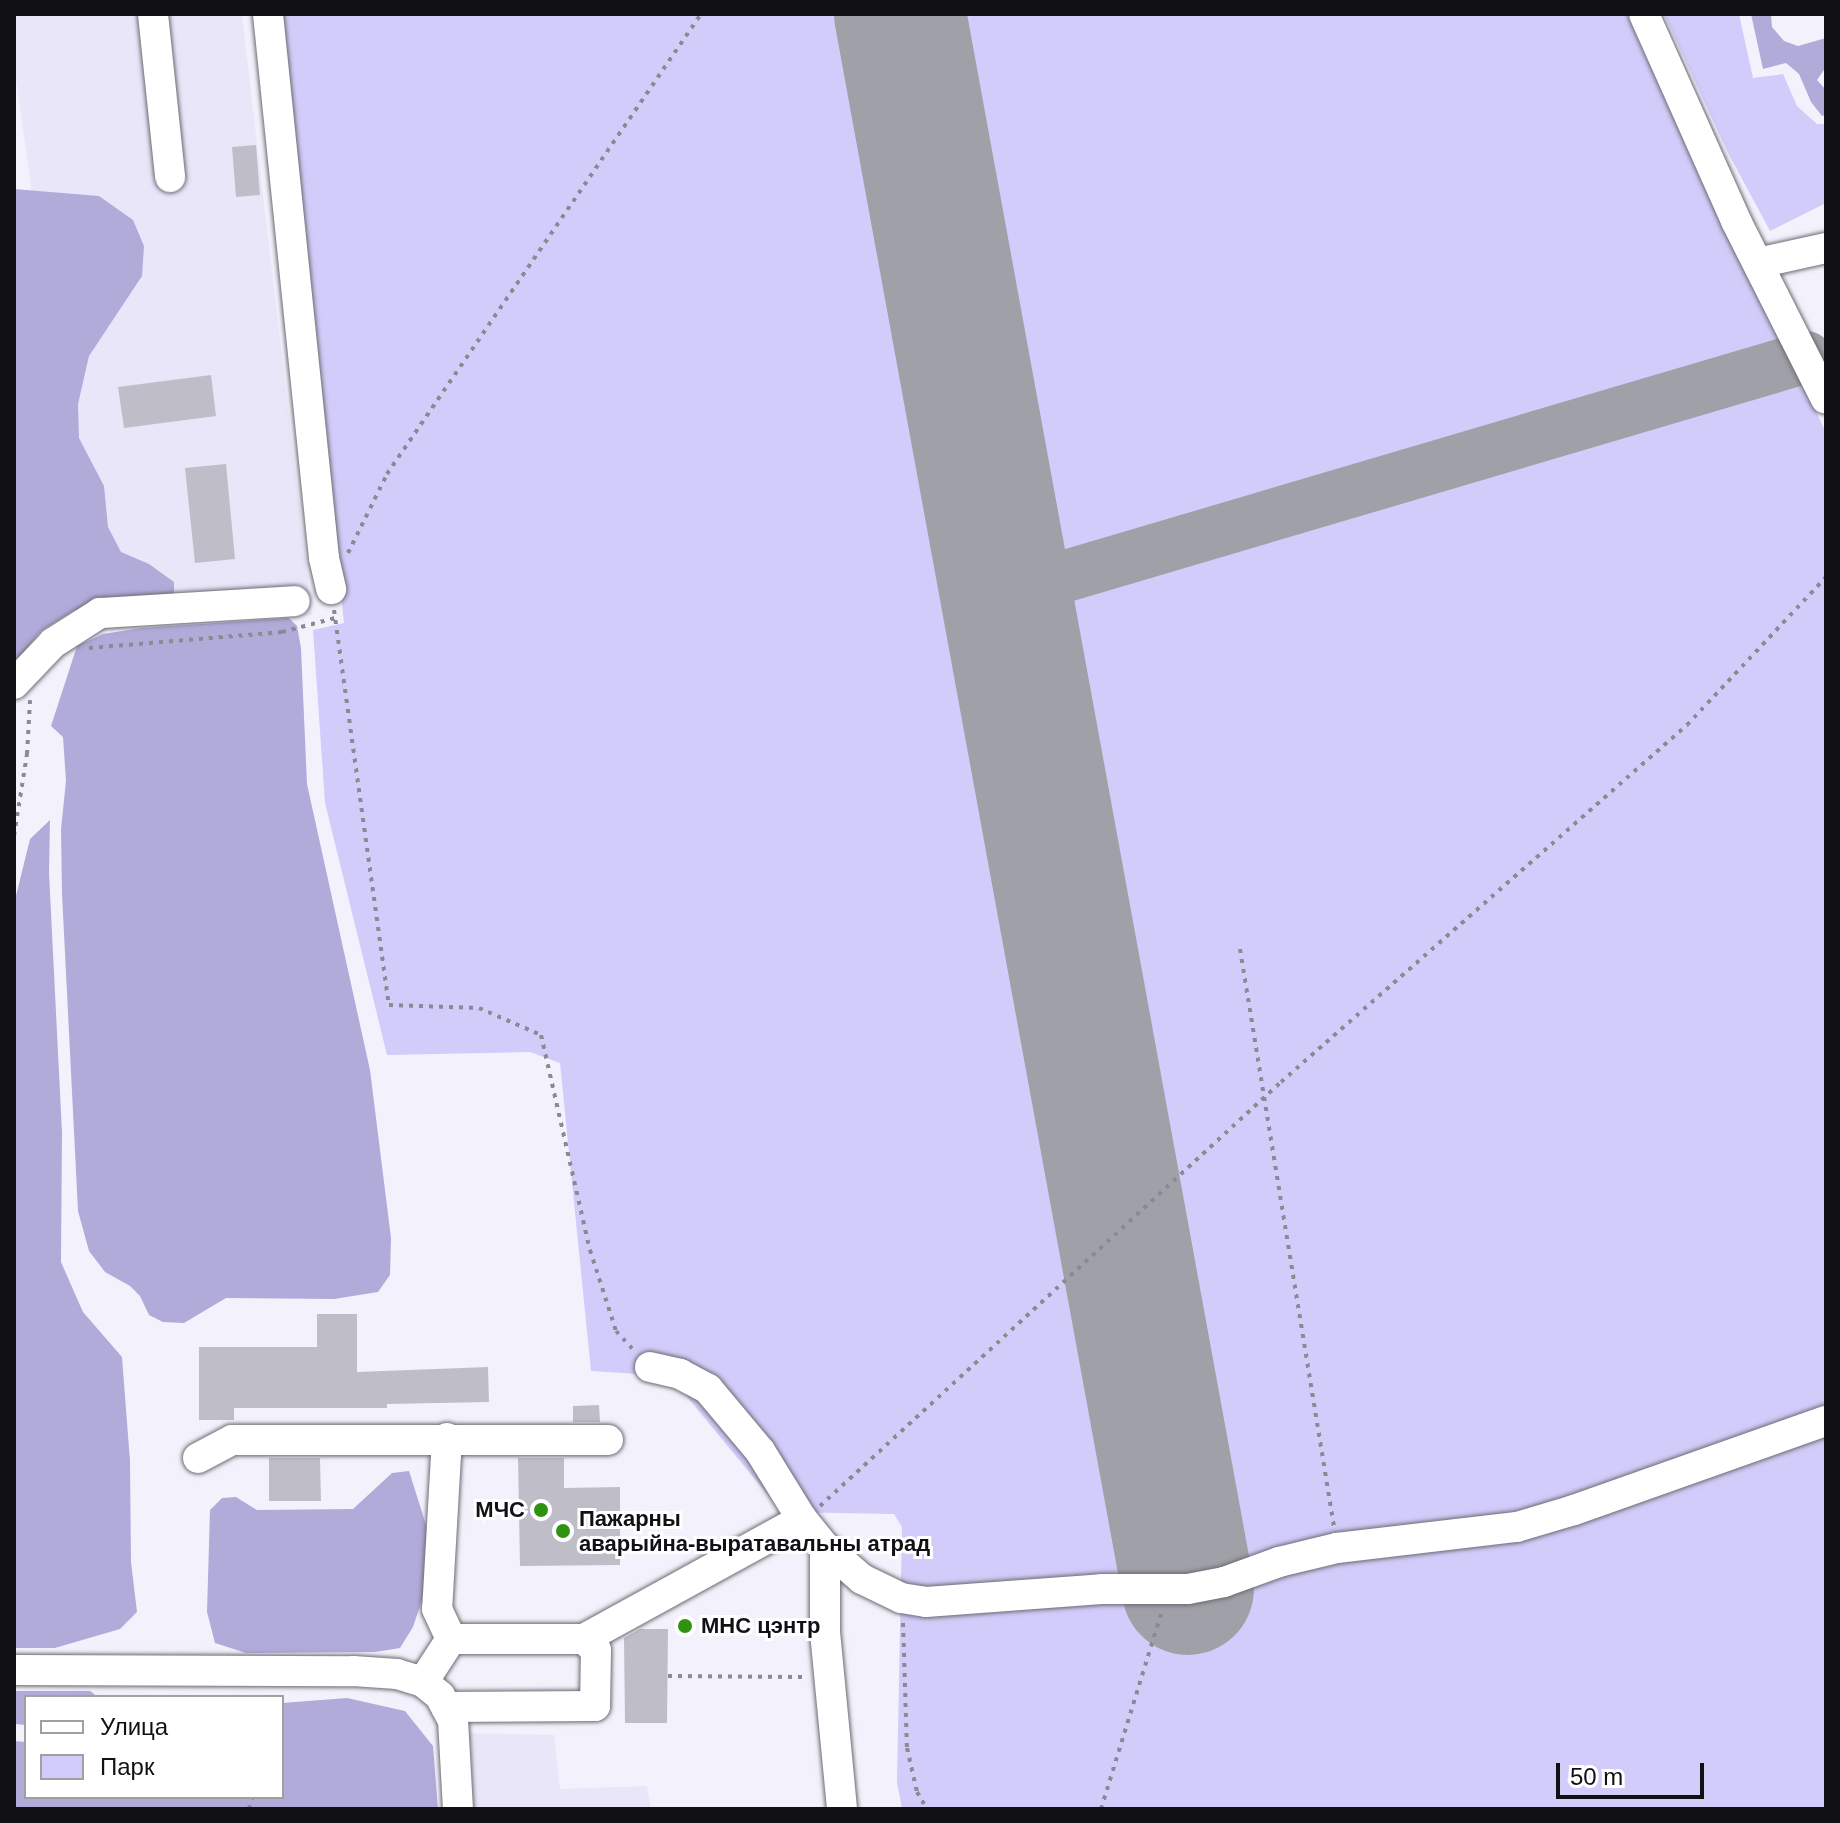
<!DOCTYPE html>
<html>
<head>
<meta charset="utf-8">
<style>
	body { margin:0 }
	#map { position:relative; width:1840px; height:1823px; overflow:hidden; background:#f3f2fc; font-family:Helvetica,sans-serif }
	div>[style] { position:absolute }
	.built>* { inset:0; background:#e8e6f8 }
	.green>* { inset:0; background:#d1ccf9 }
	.forest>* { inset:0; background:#b1abda }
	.taxiway>* { height:52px; margin:-26px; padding:0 26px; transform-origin:26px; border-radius:26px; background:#a0a0a8 }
	.runway>* { height:132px; margin:-66px; padding:0 66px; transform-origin:66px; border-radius:66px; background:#a0a0a8 }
	.building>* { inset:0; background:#bfbec8 }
	.path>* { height:4px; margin-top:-2px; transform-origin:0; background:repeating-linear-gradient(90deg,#8b8a92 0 4px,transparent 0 10px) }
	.roads { filter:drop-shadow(0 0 2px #6c6b74) drop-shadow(0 0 2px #6c6b74) }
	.minor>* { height:30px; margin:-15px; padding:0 15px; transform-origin:15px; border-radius:15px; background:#fff }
	.dots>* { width:22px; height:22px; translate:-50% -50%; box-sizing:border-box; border:4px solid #fff; border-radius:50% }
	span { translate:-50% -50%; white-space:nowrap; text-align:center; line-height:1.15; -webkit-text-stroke:6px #fff; paint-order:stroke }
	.poi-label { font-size:22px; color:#111014; font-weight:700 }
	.right { translate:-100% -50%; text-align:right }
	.left { translate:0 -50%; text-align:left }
	.frame { position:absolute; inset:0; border:16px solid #111014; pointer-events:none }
	.legend { position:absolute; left:24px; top:1695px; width:260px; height:104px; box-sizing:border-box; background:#fff; border:2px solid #a09fa1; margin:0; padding:10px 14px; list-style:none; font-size:24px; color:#111014 }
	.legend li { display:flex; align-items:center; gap:16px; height:40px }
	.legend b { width:40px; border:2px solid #a09fa1 }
	.scale { position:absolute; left:1556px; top:1763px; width:148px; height:36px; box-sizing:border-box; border:4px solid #111014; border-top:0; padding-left:10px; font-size:24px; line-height:28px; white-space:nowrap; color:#111014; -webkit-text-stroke:6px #fff; paint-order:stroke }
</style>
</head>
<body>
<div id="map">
	<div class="built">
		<i style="clip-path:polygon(14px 14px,242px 14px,312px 615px,94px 632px,14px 66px)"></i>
		<i style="clip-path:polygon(464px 1733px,554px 1735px,560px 1789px,647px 1786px,651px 1809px,468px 1809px)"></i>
	</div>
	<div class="green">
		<i style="clip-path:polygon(281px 14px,1635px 14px,1826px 433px,1826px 1809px,902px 1809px,897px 1782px,902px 1527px,894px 1514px,782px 1512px,670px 1376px,591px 1371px,560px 1063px,530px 1052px,387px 1055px,325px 803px,313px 630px,344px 623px)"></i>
		<i style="clip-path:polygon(1664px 14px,1739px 14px,1753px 78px,1783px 74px,1797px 106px,1817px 124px,1826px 124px,1826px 203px,1770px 231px,1727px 151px)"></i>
	</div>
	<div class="forest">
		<i style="clip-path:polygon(1751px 14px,1771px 14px,1772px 27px,1784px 41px,1798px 46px,1826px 38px,1826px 67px,1817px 80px,1826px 90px,1826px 115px,1822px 116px,1811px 102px,1799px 74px,1786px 63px,1763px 69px)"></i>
		<i style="clip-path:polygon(14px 189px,99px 196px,133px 220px,144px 246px,142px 276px,89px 356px,78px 404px,79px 438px,104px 486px,108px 527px,121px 552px,149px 564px,174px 582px,174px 595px,100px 602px,73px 611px,41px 631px,14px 664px)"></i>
		<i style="clip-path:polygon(289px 618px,297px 626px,301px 648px,307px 784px,370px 1070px,391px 1238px,390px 1275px,378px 1292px,334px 1299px,226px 1298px,184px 1323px,163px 1322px,149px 1315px,140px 1296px,130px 1286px,105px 1272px,89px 1251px,78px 1211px,62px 894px,61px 829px,66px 781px,63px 737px,51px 726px,77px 646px,103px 634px,141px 628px)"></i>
		<i style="clip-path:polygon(50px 820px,49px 873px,62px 1132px,61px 1262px,83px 1312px,122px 1357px,130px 1461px,131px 1562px,137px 1612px,120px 1629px,55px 1648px,14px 1648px,14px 904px,30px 839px)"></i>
		<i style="clip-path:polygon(409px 1471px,427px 1528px,424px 1594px,413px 1627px,400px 1648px,375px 1652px,246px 1653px,215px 1643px,207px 1612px,210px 1510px,222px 1498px,236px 1497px,257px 1510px,353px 1509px,392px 1473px)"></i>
		<i style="clip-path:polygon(14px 1691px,90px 1691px,98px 1697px,26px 1697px,26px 1725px,14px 1724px)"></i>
		<i style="clip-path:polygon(347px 1698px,405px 1711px,433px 1746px,438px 1809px,14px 1809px,14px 1741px,26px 1742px,26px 1797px,282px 1797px,282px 1703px)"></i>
	</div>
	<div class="taxiway">
		<i style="left:1002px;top:571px;width:48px;rotate:12deg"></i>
		<i style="left:1049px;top:581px;width:790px;rotate:-16.46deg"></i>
	</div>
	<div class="runway">
		<i style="left:900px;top:14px;width:1601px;rotate:79.64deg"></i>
	</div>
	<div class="building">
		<i style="clip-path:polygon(256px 145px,260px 195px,236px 197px,232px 147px)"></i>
		<i style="clip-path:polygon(211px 375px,216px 416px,124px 428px,118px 387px)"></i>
		<i style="clip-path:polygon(226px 464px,235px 559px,195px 563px,185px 468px)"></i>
		<i style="clip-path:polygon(317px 1314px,357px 1314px,357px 1372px,488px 1367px,489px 1402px,387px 1404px,387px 1408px,234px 1408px,234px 1420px,199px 1420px,199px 1347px,317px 1347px)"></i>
		<i style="clip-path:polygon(599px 1405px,600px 1422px,573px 1422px,573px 1406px)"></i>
		<i style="clip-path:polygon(269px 1458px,320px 1458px,321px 1501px,269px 1501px)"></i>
		<i style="clip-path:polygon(518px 1458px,564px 1458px,564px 1488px,620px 1487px,620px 1565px,520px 1566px)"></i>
		<i style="clip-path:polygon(640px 1629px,668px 1629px,667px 1723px,625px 1723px,624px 1638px)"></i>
	</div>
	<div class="path">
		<i style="left:348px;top:553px;width:88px;rotate:-63.7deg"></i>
		<i style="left:387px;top:474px;width:557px;rotate:-55.68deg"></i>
		<i style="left:334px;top:610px;width:399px;rotate:82.1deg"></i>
		<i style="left:389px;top:1005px;width:90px;rotate:1.9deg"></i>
		<i style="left:479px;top:1008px;width:68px;rotate:23.5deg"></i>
		<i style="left:541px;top:1035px;width:221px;rotate:77.2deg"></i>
		<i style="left:590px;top:1250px;width:85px;rotate:72.2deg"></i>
		<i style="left:616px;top:1331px;width:26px;rotate:47deg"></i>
		<i style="left:89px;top:648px;width:194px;rotate:-4.7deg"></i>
		<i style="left:282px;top:632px;width:55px;rotate:-14.8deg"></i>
		<i style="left:14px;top:836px;width:83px;rotate:-81deg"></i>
		<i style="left:27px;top:754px;width:54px;rotate:-86.8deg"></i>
		<i style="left:1240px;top:949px;width:586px;rotate:80.76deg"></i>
		<i style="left:820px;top:1506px;width:626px;rotate:-42.61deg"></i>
		<i style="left:1281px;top:1082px;width:541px;rotate:-41.33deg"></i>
		<i style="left:1687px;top:725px;width:203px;rotate:-46.8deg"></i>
		<i style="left:903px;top:1623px;width:125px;rotate:88.2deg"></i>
		<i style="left:907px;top:1748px;width:45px;rotate:77.2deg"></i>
		<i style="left:917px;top:1792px;width:20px;rotate:60deg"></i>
		<i style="left:668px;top:1676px;width:137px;rotate:0.4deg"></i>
		<i style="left:249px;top:1809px;width:12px;rotate:-76deg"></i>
		<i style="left:1101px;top:1809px;width:204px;rotate:-72.9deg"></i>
	</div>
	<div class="roads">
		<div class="minor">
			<i style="left:153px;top:14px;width:164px;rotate:84deg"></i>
			<i style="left:268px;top:14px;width:547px;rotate:84.12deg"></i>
			<i style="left:324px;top:558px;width:32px;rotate:77deg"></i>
			<i style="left:1644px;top:14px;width:227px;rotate:66deg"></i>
			<i style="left:1736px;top:221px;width:199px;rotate:63.2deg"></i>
			<i style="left:1758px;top:263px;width:70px;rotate:-12.4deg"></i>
			<i style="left:14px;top:684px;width:57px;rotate:-46.4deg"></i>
			<i style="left:53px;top:643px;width:56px;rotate:-32.6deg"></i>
			<i style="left:100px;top:613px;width:195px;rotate:-3.5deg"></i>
			<i style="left:650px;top:1367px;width:31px;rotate:13deg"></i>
			<i style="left:680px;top:1374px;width:32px;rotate:28deg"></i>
			<i style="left:708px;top:1389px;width:81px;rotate:50deg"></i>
			<i style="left:760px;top:1451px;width:80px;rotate:58.3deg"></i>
			<i style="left:802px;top:1519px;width:36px;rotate:51deg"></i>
			<i style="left:825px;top:1547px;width:49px;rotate:40.9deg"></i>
			<i style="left:862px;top:1579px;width:43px;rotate:26deg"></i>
			<i style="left:901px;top:1598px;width:25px;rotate:9deg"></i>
			<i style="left:926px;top:1602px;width:176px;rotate:-4.2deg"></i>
			<i style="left:1102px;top:1589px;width:86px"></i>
			<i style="left:1188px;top:1589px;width:37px;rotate:-11deg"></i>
			<i style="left:1224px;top:1582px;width:59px;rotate:-20deg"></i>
			<i style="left:1279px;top:1562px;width:60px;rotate:-13.6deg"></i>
			<i style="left:1337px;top:1548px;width:181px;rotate:-6.7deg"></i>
			<i style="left:1517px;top:1527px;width:59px;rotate:-16.6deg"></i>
			<i style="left:1574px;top:1510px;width:267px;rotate:-19.5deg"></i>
			<i style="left:447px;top:1438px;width:171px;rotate:93.3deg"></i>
			<i style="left:437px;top:1609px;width:33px;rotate:65deg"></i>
			<i style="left:198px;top:1458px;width:38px;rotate:-28deg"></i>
			<i style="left:232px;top:1440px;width:376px"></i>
			<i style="left:825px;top:1547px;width:85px;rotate:90deg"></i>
			<i style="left:825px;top:1632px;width:178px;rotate:84.5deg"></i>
			<i style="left:584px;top:1639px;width:249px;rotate:-28.8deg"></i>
			<i style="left:14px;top:1670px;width:339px;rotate:0.2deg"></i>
			<i style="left:353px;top:1671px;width:44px;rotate:3.9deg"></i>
			<i style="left:397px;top:1674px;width:27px;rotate:17deg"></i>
			<i style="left:423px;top:1682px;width:22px;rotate:39deg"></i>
			<i style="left:440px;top:1696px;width:27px;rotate:62deg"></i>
			<i style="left:453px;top:1720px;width:89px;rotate:86.8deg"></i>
			<i style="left:423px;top:1682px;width:51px;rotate:-56.9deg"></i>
			<i style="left:451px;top:1639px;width:133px"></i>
			<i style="left:584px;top:1639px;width:16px;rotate:43deg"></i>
			<i style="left:596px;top:1650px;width:56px;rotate:91deg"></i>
			<i style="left:595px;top:1706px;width:149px;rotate:179.6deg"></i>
		</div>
	</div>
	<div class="dots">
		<i style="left:541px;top:1510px;background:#309211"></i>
		<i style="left:563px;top:1531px;background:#309211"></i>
		<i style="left:685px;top:1626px;background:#309211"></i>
	</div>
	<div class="poi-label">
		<span class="right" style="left:525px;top:1510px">МЧС</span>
		<span class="left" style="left:579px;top:1531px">Пажарны<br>аварыйна-выратавальны атрад</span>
		<span class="left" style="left:701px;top:1626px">МНС цэнтр</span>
	</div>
	<div class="frame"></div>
	<ul class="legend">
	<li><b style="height:10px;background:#fff"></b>Улица</li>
	<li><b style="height:22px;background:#d1ccf9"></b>Парк</li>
	</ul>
	<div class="scale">50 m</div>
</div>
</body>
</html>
